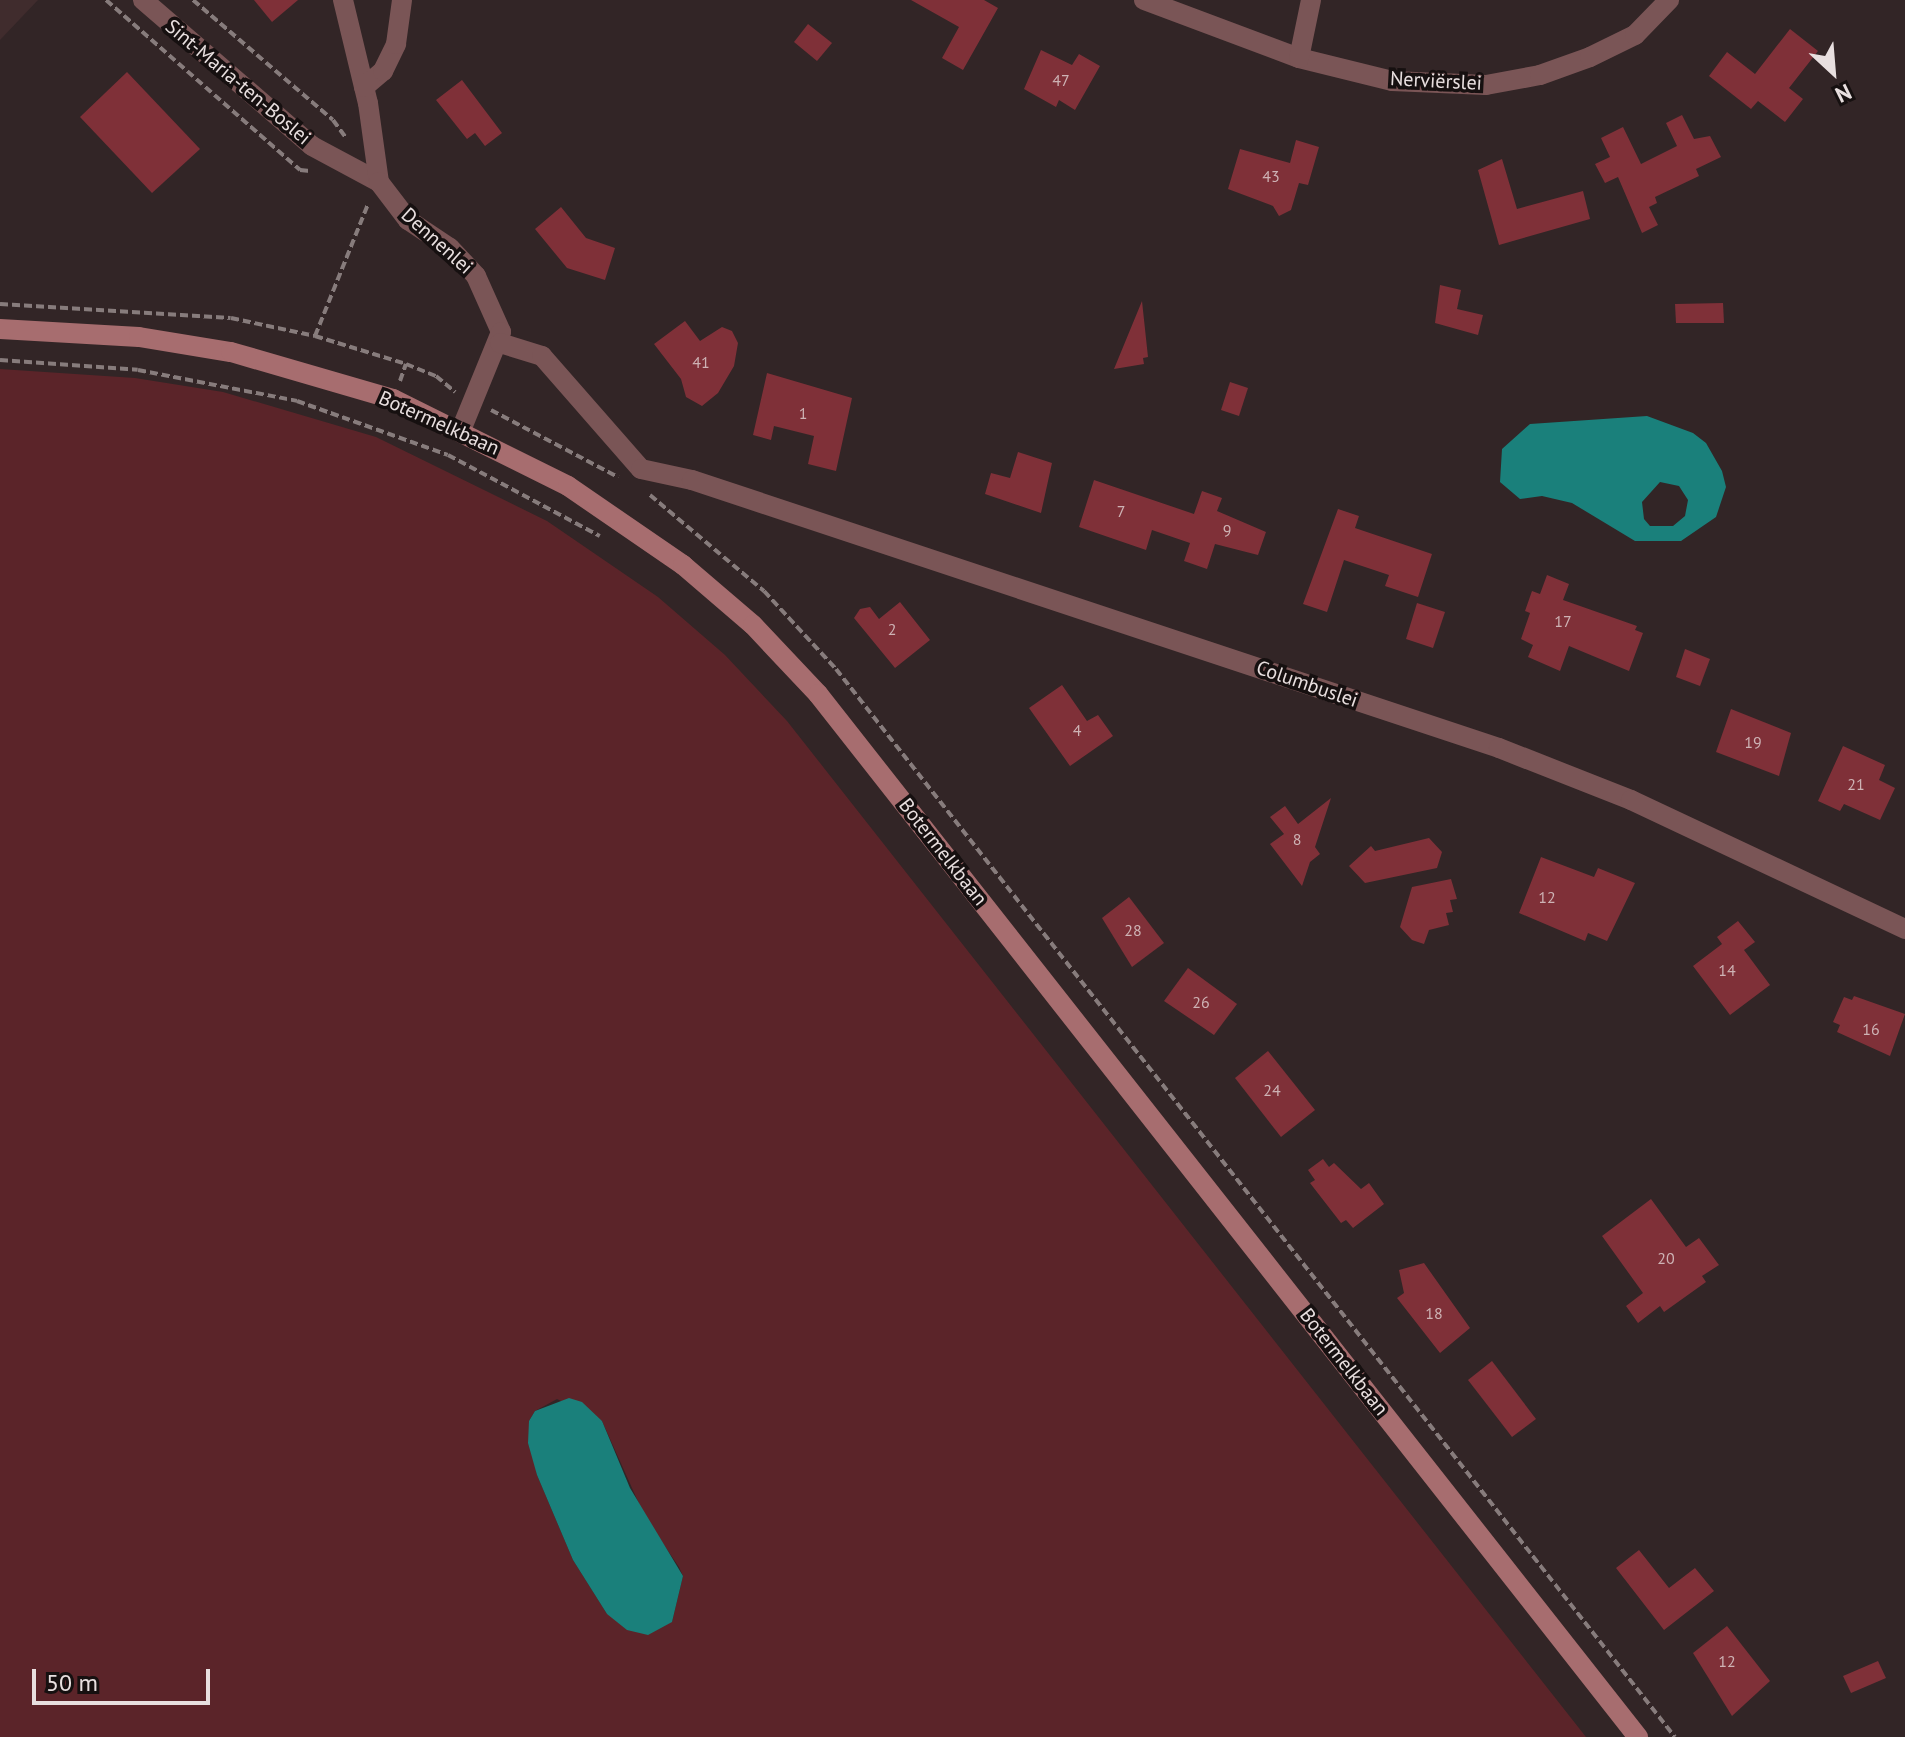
<!DOCTYPE html>
<html>
<head>
<meta charset="utf-8">
<style>
	body { margin:0 }
	#map { position:relative; width:1905px; height:1737px; overflow:hidden; background:#322526; font-family:"PT Sans",sans-serif }
	div>[style] { position:absolute }
	.built>* { inset:0; background:#402c2d }
	.green>* { inset:0; background:#5b2429 }
	.water>* { inset:0; background:#1a807b }
	.building>* { inset:0; background:#7f3038 }
	.path>* { height:4px; margin-top:-2px; transform-origin:0; background:repeating-linear-gradient(90deg,#877c7c 0 8px,transparent 0 12px) }
	.minor>* { height:20px; margin:-10px; padding:0 10px; transform-origin:10px; border-radius:10px; background:#7a5556 }
	.secondary>* { height:20px; margin:-10px; padding:0 10px; transform-origin:10px; border-radius:10px; background:#a76d6f }
	span { translate:-50% -50%; white-space:nowrap; text-align:center; line-height:1.15; -webkit-text-stroke:7px #161010; paint-order:stroke }
	.number-label { font-size:16px; color:#ceb3b5 }
	.number-label span { -webkit-text-stroke-width:0 }
	.street-label { font-size:20px; color:#e8dfdf }
	.north { position:absolute; left:1793px; top:32px; width:80px; height:80px; -webkit-text-stroke:6px #161010; paint-order:stroke; rotate:154deg; font-size:22px; font-weight:700; line-height:32px; text-align:center; color:#e8dfdf }
	.north::after { content:''; display:block; margin:auto; width:28px; height:36px; background:#e8dfdf; clip-path:polygon(50% 0,100% 100%,50% 72%,0 100%) }
	.scale { position:absolute; left:32px; top:1669px; width:178px; height:36px; box-sizing:border-box; border:4px solid #e8dfdf; border-top:0; padding-left:10px; font-size:24px; line-height:28px; white-space:nowrap; color:#e8dfdf; -webkit-text-stroke:6px #161010; paint-order:stroke }
</style>
</head>
<body>
<div id="map">
	<div class="built">
		<i style="clip-path:polygon(0 0,38px 0,0 40px)"></i>
	</div>
	<div class="green">
		<i style="clip-path:polygon(evenodd,0 369px,135px 378px,223px 392px,376px 437px,547px 521px,658px 597px,725px 655px,787px 721px,1586px 1737px,0 1737px,0 369px,557px 1399px,602px 1421px,645px 1517px,679px 1567px,683px 1576px,672px 1622px,607px 1614px,573px 1560px,537px 1475px,529px 1421px,535px 1411px,557px 1399px)"></i>
	</div>
	<div class="water">
		<i style="clip-path:polygon(evenodd,1647px 416px,1693px 433px,1706px 443px,1722px 471px,1726px 487px,1716px 517px,1681px 541px,1635px 541px,1572px 503px,1542px 496px,1520px 499px,1500px 482px,1502px 449px,1530px 424px,1647px 416px,1660px 482px,1679px 486px,1688px 500px,1685px 516px,1673px 526px,1650px 526px,1644px 519px,1642px 502px,1660px 482px)"></i>
		<i style="clip-path:polygon(569px 1398px,582px 1402px,602px 1421px,630px 1488px,683px 1576px,672px 1622px,648px 1635px,627px 1630px,607px 1614px,573px 1560px,537px 1475px,528px 1443px,529px 1421px,535px 1411px)"></i>
	</div>
	<div class="building">
		<i style="clip-path:polygon(254px 0,298px 0,272px 22px)"></i>
		<i style="clip-path:polygon(911px 0,984px 0,998px 8px,963px 70px,942px 58px,959px 27px)"></i>
		<i style="clip-path:polygon(808px 24px,832px 43px,817px 61px,794px 42px)"></i>
		<i style="clip-path:polygon(1790px 29px,1818px 51px,1789px 88px,1803px 99px,1785px 122px,1758px 101px,1751px 109px,1709px 76px,1727px 52px,1755px 74px)"></i>
		<i style="clip-path:polygon(1041px 50px,1072px 65px,1079px 54px,1100px 66px,1075px 110px,1059px 100px,1056px 107px,1024px 89px)"></i>
		<i style="clip-path:polygon(127px 72px,200px 149px,152px 193px,80px 117px)"></i>
		<i style="clip-path:polygon(462px 80px,502px 133px,485px 146px,475px 133px,467px 139px,436px 100px)"></i>
		<i style="clip-path:polygon(1682px 115px,1694px 139px,1710px 136px,1721px 157px,1696px 169px,1699px 176px,1655px 197px,1657px 203px,1649px 207px,1658px 225px,1642px 233px,1618px 177px,1605px 183px,1595px 164px,1610px 157px,1601px 138px,1623px 127px,1641px 164px,1677px 146px,1666px 123px)"></i>
		<i style="clip-path:polygon(1296px 140px,1319px 147px,1308px 185px,1299px 183px,1291px 210px,1279px 216px,1273px 206px,1228px 189px,1240px 149px,1290px 163px)"></i>
		<i style="clip-path:polygon(1502px 159px,1517px 209px,1583px 191px,1590px 219px,1499px 245px,1478px 170px)"></i>
		<i style="clip-path:polygon(561px 207px,586px 238px,615px 248px,605px 280px,567px 268px,535px 229px)"></i>
		<i style="clip-path:polygon(1440px 285px,1461px 290px,1457px 309px,1483px 315px,1478px 335px,1435px 323px)"></i>
		<i style="clip-path:polygon(1142px 301px,1148px 357px,1143px 358px,1144px 364px,1114px 369px)"></i>
		<i style="clip-path:polygon(1723px 303px,1724px 323px,1676px 323px,1675px 304px)"></i>
		<i style="clip-path:polygon(685px 321px,700px 341px,722px 327px,732px 331px,738px 343px,734px 366px,718px 393px,702px 406px,686px 397px,681px 379px,654px 344px)"></i>
		<i style="clip-path:polygon(767px 373px,852px 398px,836px 471px,808px 464px,814px 436px,774px 426px,771px 440px,753px 435px)"></i>
		<i style="clip-path:polygon(1230px 382px,1248px 388px,1239px 416px,1221px 410px)"></i>
		<i style="clip-path:polygon(1018px 452px,1052px 463px,1041px 513px,985px 494px,991px 473px,1010px 478px)"></i>
		<i style="clip-path:polygon(1094px 480px,1194px 514px,1202px 491px,1222px 498px,1217px 511px,1266px 532px,1258px 555px,1215px 544px,1207px 569px,1184px 561px,1190px 543px,1152px 530px,1146px 550px,1079px 527px)"></i>
		<i style="clip-path:polygon(1338px 509px,1359px 516px,1355px 528px,1432px 554px,1418px 597px,1385px 586px,1389px 575px,1344px 560px,1327px 612px,1303px 604px)"></i>
		<i style="clip-path:polygon(1547px 575px,1569px 584px,1563px 600px,1637px 626px,1635px 630px,1643px 633px,1629px 671px,1569px 646px,1560px 671px,1528px 657px,1533px 645px,1521px 639px,1530px 613px,1525px 611px,1532px 591px,1540px 594px)"></i>
		<i style="clip-path:polygon(900px 602px,930px 640px,895px 668px,854px 618px,860px 609px,870px 607px,879px 619px)"></i>
		<i style="clip-path:polygon(1417px 603px,1445px 612px,1433px 648px,1406px 639px)"></i>
		<i style="clip-path:polygon(1685px 649px,1710px 659px,1700px 686px,1676px 677px)"></i>
		<i style="clip-path:polygon(1062px 685px,1087px 721px,1098px 715px,1113px 736px,1070px 766px,1029px 708px)"></i>
		<i style="clip-path:polygon(1731px 709px,1791px 733px,1779px 776px,1716px 752px)"></i>
		<i style="clip-path:polygon(1843px 746px,1885px 765px,1879px 780px,1895px 788px,1880px 820px,1844px 804px,1840px 811px,1818px 801px)"></i>
		<i style="clip-path:polygon(1331px 798px,1315px 847px,1320px 854px,1310px 862px,1302px 886px,1270px 844px,1284px 834px,1270px 817px,1285px 806px,1298px 824px)"></i>
		<i style="clip-path:polygon(1429px 838px,1442px 852px,1437px 868px,1365px 883px,1349px 866px,1371px 846px,1375px 851px)"></i>
		<i style="clip-path:polygon(1541px 857px,1594px 877px,1598px 868px,1635px 883px,1607px 941px,1588px 933px,1585px 941px,1519px 913px)"></i>
		<i style="clip-path:polygon(1451px 879px,1457px 899px,1450px 900px,1453px 912px,1446px 913px,1449px 925px,1429px 930px,1424px 944px,1412px 940px,1400px 927px,1412px 887px)"></i>
		<i style="clip-path:polygon(1129px 897px,1164px 943px,1132px 967px,1102px 918px)"></i>
		<i style="clip-path:polygon(1738px 921px,1755px 942px,1744px 950px,1770px 985px,1730px 1015px,1693px 966px,1722px 944px,1717px 937px)"></i>
		<i style="clip-path:polygon(1188px 968px,1237px 1004px,1214px 1035px,1164px 1001px)"></i>
		<i style="clip-path:polygon(1854px 996px,1905px 1014px,1890px 1056px,1837px 1032px,1840px 1025px,1833px 1022px,1844px 997px,1852px 1000px)"></i>
		<i style="clip-path:polygon(1268px 1051px,1315px 1110px,1281px 1137px,1235px 1078px)"></i>
		<i style="clip-path:polygon(1323px 1159px,1329px 1167px,1334px 1163px,1361px 1189px,1369px 1183px,1384px 1204px,1353px 1228px,1346px 1220px,1341px 1223px,1310px 1183px,1315px 1180px,1308px 1170px)"></i>
		<i style="clip-path:polygon(1651px 1199px,1686px 1247px,1699px 1238px,1719px 1265px,1702px 1276px,1706px 1282px,1664px 1312px,1660px 1306px,1638px 1323px,1626px 1306px,1643px 1293px,1602px 1236px)"></i>
		<i style="clip-path:polygon(1424px 1263px,1470px 1328px,1440px 1353px,1397px 1298px,1404px 1293px,1399px 1270px)"></i>
		<i style="clip-path:polygon(1492px 1361px,1536px 1419px,1512px 1437px,1468px 1380px)"></i>
		<i style="clip-path:polygon(1639px 1550px,1669px 1588px,1695px 1568px,1714px 1591px,1664px 1630px,1616px 1568px)"></i>
		<i style="clip-path:polygon(1727px 1626px,1770px 1681px,1732px 1716px,1693px 1653px)"></i>
		<i style="clip-path:polygon(1878px 1661px,1886px 1678px,1851px 1693px,1843px 1676px)"></i>
	</div>
	<div class="path">
		<i style="left:106px;top:0;width:258px;rotate:41.2deg"></i>
		<i style="left:300px;top:170px;width:10px;rotate:6deg"></i>
		<i style="left:193px;top:0;width:184px;rotate:40.6deg"></i>
		<i style="left:333px;top:120px;width:22px;rotate:54deg"></i>
		<i style="left:0;top:304px;width:231px;rotate:3.5deg"></i>
		<i style="left:231px;top:318px;width:86px;rotate:12.1deg"></i>
		<i style="left:315px;top:336px;width:95px;rotate:17.1deg"></i>
		<i style="left:406px;top:364px;width:32px;rotate:22deg"></i>
		<i style="left:436px;top:376px;width:25px;rotate:40deg"></i>
		<i style="left:315px;top:336px;width:142px;rotate:-68.1deg"></i>
		<i style="left:0;top:360px;width:138px;rotate:4.1deg"></i>
		<i style="left:138px;top:370px;width:162px;rotate:11deg"></i>
		<i style="left:297px;top:401px;width:160px;rotate:19.7deg"></i>
		<i style="left:448px;top:455px;width:172px;rotate:28.1deg"></i>
		<i style="left:400px;top:381px;width:18px;rotate:-71deg"></i>
		<i style="left:491px;top:410px;width:144px;rotate:27.8deg"></i>
		<i style="left:650px;top:495px;width:149px;rotate:40.1deg"></i>
		<i style="left:764px;top:591px;width:106px;rotate:47.3deg"></i>
		<i style="left:836px;top:669px;width:1358px;rotate:51.85deg"></i>
	</div>
	<div class="minor">
		<i style="left:143px;top:0;width:223px;rotate:40.8deg"></i>
		<i style="left:312px;top:146px;width:76px;rotate:28.2deg"></i>
		<i style="left:343px;top:0;width:106px;rotate:76.4deg"></i>
		<i style="left:368px;top:103px;width:80px;rotate:82.1deg"></i>
		<i style="left:379px;top:182px;width:48px;rotate:52.7deg"></i>
		<i style="left:408px;top:220px;width:50px;rotate:33.7deg"></i>
		<i style="left:450px;top:248px;width:38px;rotate:47deg"></i>
		<i style="left:476px;top:276px;width:61px;rotate:65.9deg"></i>
		<i style="left:501px;top:332px;width:106px;rotate:112.2deg"></i>
		<i style="left:1144px;top:0;width:165px;rotate:20.5deg"></i>
		<i style="left:1299px;top:58px;width:96px;rotate:13.9deg"></i>
		<i style="left:1392px;top:81px;width:94px;rotate:2.4deg"></i>
		<i style="left:1486px;top:85px;width:55px;rotate:-10.5deg"></i>
		<i style="left:1540px;top:75px;width:53px;rotate:-19.8deg"></i>
		<i style="left:1590px;top:57px;width:50px;rotate:-26.1deg"></i>
		<i style="left:1635px;top:35px;width:49px;rotate:-45.8deg"></i>
		<i style="left:1299px;top:58px;width:59px;rotate:-78.3deg"></i>
		<i style="left:364px;top:87px;width:25px;rotate:-40deg"></i>
		<i style="left:383px;top:71px;width:30px;rotate:-64deg"></i>
		<i style="left:396px;top:44px;width:44px;rotate:-82.2deg"></i>
		<i style="left:500px;top:343px;width:44px;rotate:17.2deg"></i>
		<i style="left:542px;top:356px;width:150px;rotate:48.8deg"></i>
		<i style="left:641px;top:469px;width:52px;rotate:12.2deg"></i>
		<i style="left:692px;top:480px;width:850px;rotate:18.37deg"></i>
		<i style="left:1499px;top:748px;width:142px;rotate:21.5deg"></i>
		<i style="left:1631px;top:800px;width:303px;rotate:25.2deg"></i>
	</div>
	<div class="secondary">
		<i style="left:0;top:329px;width:139px;rotate:3.3deg"></i>
		<i style="left:139px;top:337px;width:93px;rotate:9.3deg"></i>
		<i style="left:231px;top:352px;width:169px;rotate:16.2deg"></i>
		<i style="left:393px;top:399px;width:195px;rotate:26.4deg"></i>
		<i style="left:568px;top:486px;width:140px;rotate:34.5deg"></i>
		<i style="left:683px;top:565px;width:92px;rotate:40.6deg"></i>
		<i style="left:753px;top:625px;width:95px;rotate:46.7deg"></i>
		<i style="left:818px;top:694px;width:1327px;rotate:51.83deg"></i>
	</div>
	<div class="number-label">
		<span style="left:1061px;top:80px">47</span>
		<span style="left:1271px;top:176px">43</span>
		<span style="left:701px;top:362px">41</span>
		<span style="left:803px;top:413px">1</span>
		<span style="left:1121px;top:511px">7</span>
		<span style="left:1227px;top:530px">9</span>
		<span style="left:1563px;top:621px">17</span>
		<span style="left:892px;top:629px">2</span>
		<span style="left:1077px;top:730px">4</span>
		<span style="left:1753px;top:742px">19</span>
		<span style="left:1856px;top:784px">21</span>
		<span style="left:1297px;top:839px">8</span>
		<span style="left:1547px;top:897px">12</span>
		<span style="left:1133px;top:930px">28</span>
		<span style="left:1727px;top:970px">14</span>
		<span style="left:1201px;top:1002px">26</span>
		<span style="left:1871px;top:1029px">16</span>
		<span style="left:1272px;top:1090px">24</span>
		<span style="left:1666px;top:1258px">20</span>
		<span style="left:1434px;top:1313px">18</span>
		<span style="left:1727px;top:1661px">12</span>
	</div>
	<div class="street-label">
		<span style="left:1436px;top:81px;rotate:3deg">Nerviërslei</span>
		<span style="left:238px;top:82px;rotate:40deg">Sint-Maria-ten-Boslei</span>
		<span style="left:437px;top:241px;rotate:42deg">Dennenlei</span>
		<span style="left:439px;top:423px;rotate:24deg">Botermelkbaan</span>
		<span style="left:1307px;top:684px;rotate:19deg">Columbuslei</span>
		<span style="left:943px;top:852px;rotate:52deg">Botermelkbaan</span>
		<span style="left:1344px;top:1362px;rotate:52deg">Botermelkbaan</span>
	</div>
	<div class="north">N</div>
	<div class="scale">50 m</div>
</div>
</body>
</html>
